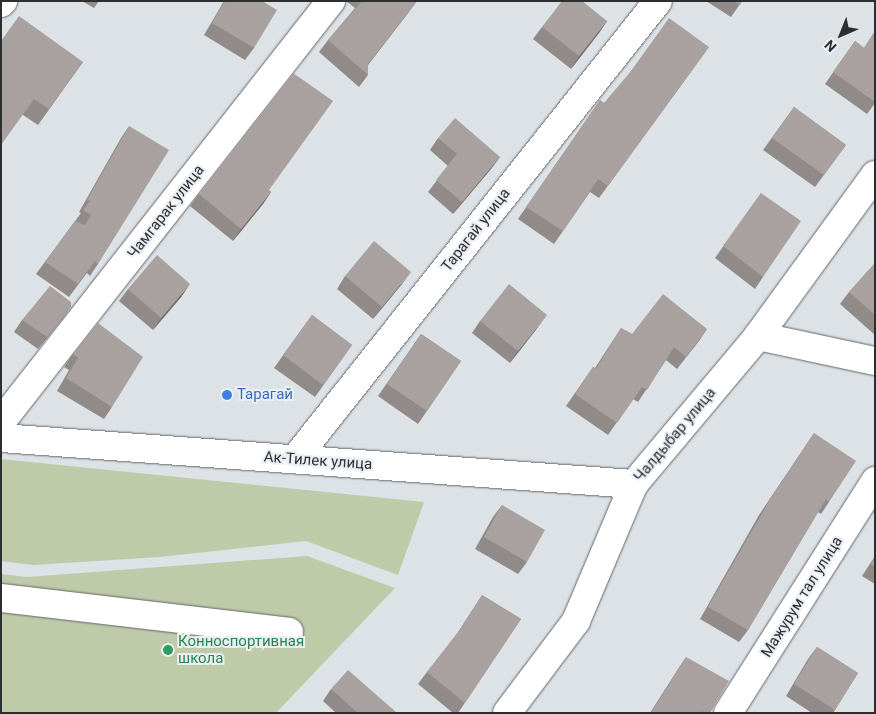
<!DOCTYPE html>
<html>
<head>
<meta charset="utf-8">
<style>
	body { margin:0 }
	#map { position:relative; width:876px; height:714px; overflow:hidden; background:#dde2e7; font-family:Roboto,sans-serif }
	div>[style] { position:absolute }
	.green>* { inset:0; background:#bfcba8 }
	.roads { filter:drop-shadow(0 0 1px #63676b) drop-shadow(0 0 1px #63676b) }
	.minor>* { height:28px; margin:-14px; padding:0 14px; transform-origin:14px; border-radius:14px; background:#fff }
	.wall>* { inset:0; background:#908a89 }
	.shaded-wall>* { inset:0; background:#76716f }
	.building>* { inset:0; background:#a8a19f }
	.dots>* { width:14px; height:14px; translate:-50% -50%; box-sizing:border-box; border:2px solid #ebeff4; border-radius:50% }
	span { translate:-50% -50%; white-space:nowrap; text-align:center; line-height:1.15; -webkit-text-stroke:4px #ebeff4; paint-order:stroke }
	.street-label { font-size:15px; color:#2c2e2f }
	.shop-label { font-size:15px; color:#366cbe }
	.left { translate:0 -50%; text-align:left }
	.leisure-label { font-size:15px; color:#27864d }
	.frame { position:absolute; inset:0; border:2px solid #2c2e2f; pointer-events:none }
	.north { position:absolute; left:816px; top:10px; width:50px; height:50px; -webkit-text-stroke:4px #ebeff4; paint-order:stroke; rotate:224deg; font-size:14px; font-weight:700; line-height:20px; text-align:center; color:#2c2e2f }
	.north::after { content:''; display:block; margin:auto; width:18px; height:22px; background:#2c2e2f; clip-path:polygon(50% 0,100% 100%,50% 72%,0 100%) }
</style>
</head>
<body>
<div id="map">
	<div class="green">
		<i style="clip-path:polygon(1px 459px,424px 502px,398px 575px,306px 541px,160px 557px,33px 565px,1px 561px)"></i>
		<i style="clip-path:polygon(307px 556px,395px 588px,276px 713px,1px 713px,1px 574px,27px 577px)"></i>
	</div>
	<div class="roads">
		<div class="minor">
			<i style="left:1px;top:3px;width:3px;rotate:-45deg"></i>
			<i style="left:758px;top:336px;width:120px;rotate:12.1deg"></i>
			<i style="left:1px;top:422px;width:535px;rotate:-51.91deg"></i>
			<i style="left:1px;top:438px;width:635px;rotate:4.16deg"></i>
			<i style="left:295px;top:459px;width:584px;rotate:-51.6deg"></i>
			<i style="left:1px;top:598px;width:290px;rotate:6.7deg"></i>
			<i style="left:507px;top:713px;width:115px;rotate:-53.1deg"></i>
			<i style="left:576px;top:621px;width:149px;rotate:-67.1deg"></i>
			<i style="left:634px;top:484px;width:193px;rotate:-50deg"></i>
			<i style="left:758px;top:336px;width:199px;rotate:-54deg"></i>
			<i style="left:728px;top:713px;width:275px;rotate:-57.6deg"></i>
		</div>
	</div>
	<div class="wall">
		<i style="clip-path:polygon(82px 1px,99px 1px,94px 8px)"></i>
		<i style="clip-path:polygon(224px 1px,262px 1px,254px 48px,245px 60px,204px 35px)"></i>
		<i style="clip-path:polygon(346px 1px,417px 1px,408px 13px,368px 65px,368px 75px,359px 87px,319px 52px,328px 40px,355px 8px)"></i>
		<i style="clip-path:polygon(706px 1px,742px 1px,731px 17px)"></i>
		<i style="clip-path:polygon(607px 21px,599px 33px,571px 69px,533px 39px,542px 27px)"></i>
		<i style="clip-path:polygon(875px 31px,875px 103px,867px 114px,825px 84px,855px 41px,864px 48px)"></i>
		<i style="clip-path:polygon(1px 41px,83px 62px,38px 125px,23px 115px)"></i>
		<i style="clip-path:polygon(709px 47px,599px 198px,590px 192px,554px 244px,518px 219px,600px 100px,604px 103px)"></i>
		<i style="clip-path:polygon(794px 107px,846px 145px,815px 187px,763px 150px)"></i>
		<i style="clip-path:polygon(129px 126px,98px 264px,90px 276px,87px 273px,69px 297px,36px 274px,81px 213px,79px 212px,121px 138px)"></i>
		<i style="clip-path:polygon(438px 138px,500px 157px,491px 169px,453px 214px,428px 192px,448px 166px,430px 150px)"></i>
		<i style="clip-path:polygon(269px 190px,271px 192px,263px 204px,233px 241px,190px 206px,199px 194px)"></i>
		<i style="clip-path:polygon(761px 193px,763px 277px,755px 289px,715px 258px)"></i>
		<i style="clip-path:polygon(875px 263px,875px 335px,840px 304px,849px 292px)"></i>
		<i style="clip-path:polygon(345px 276px,402px 284px,373px 319px,337px 289px)"></i>
		<i style="clip-path:polygon(128px 289px,182px 296px,153px 330px,119px 301px)"></i>
		<i style="clip-path:polygon(71px 307px,38px 349px,14px 332px,22px 320px)"></i>
		<i style="clip-path:polygon(312px 315px,352px 345px,315px 397px,274px 368px)"></i>
		<i style="clip-path:polygon(480px 321px,538px 327px,510px 363px,472px 333px)"></i>
		<i style="clip-path:polygon(98px 323px,112px 407px,104px 419px,57px 391px,69px 370px,64px 367px,73px 354px)"></i>
		<i style="clip-path:polygon(621px 328px,632px 334px,707px 329px,677px 369px,666px 360px,638px 402px,633px 399px,608px 435px,566px 406px,593px 367px,595px 368px)"></i>
		<i style="clip-path:polygon(421px 334px,461px 361px,418px 424px,378px 396px)"></i>
		<i style="clip-path:polygon(814px 433px,829px 502px,821px 514px,818px 512px,748px 630px,739px 642px,700px 619px,759px 515px)"></i>
		<i style="clip-path:polygon(502px 505px,527px 562px,518px 574px,475px 549px,493px 517px)"></i>
		<i style="clip-path:polygon(875px 556px,875px 584px,862px 576px)"></i>
		<i style="clip-path:polygon(482px 595px,521px 619px,458px 713px,453px 713px,418px 684px,427px 672px,455px 637px)"></i>
		<i style="clip-path:polygon(817px 647px,858px 673px,833px 713px,812px 713px,786px 696px,808px 659px)"></i>
		<i style="clip-path:polygon(686px 657px,710px 713px,650px 713px,678px 669px)"></i>
		<i style="clip-path:polygon(331px 689px,397px 713px,336px 713px,323px 701px)"></i>
	</div>
	<div class="shaded-wall">
		<i style="clip-path:polygon(417px 1px,408px 13px,363px 71px,368px 64px)"></i>
		<i style="clip-path:polygon(607px 21px,599px 33px,571px 69px,579px 56px)"></i>
		<i style="clip-path:polygon(500px 157px,491px 169px,453px 214px,462px 202px)"></i>
		<i style="clip-path:polygon(271px 192px,263px 204px,233px 241px,241px 229px)"></i>
		<i style="clip-path:polygon(411px 272px,402px 284px,373px 319px,382px 307px)"></i>
		<i style="clip-path:polygon(190px 284px,182px 296px,153px 330px,161px 318px)"></i>
		<i style="clip-path:polygon(71px 307px,62px 319px,38px 349px,47px 337px)"></i>
		<i style="clip-path:polygon(547px 315px,538px 327px,510px 363px,518px 351px)"></i>
		<i style="clip-path:polygon(707px 329px,699px 341px,677px 369px)"></i>
	</div>
	<div class="building">
		<i style="clip-path:polygon(225px 1px,262px 1px,277px 10px,254px 48px,212px 23px)"></i>
		<i style="clip-path:polygon(362px 1px,417px 1px,368px 64px,368px 75px,328px 40px)"></i>
		<i style="clip-path:polygon(562px 1px,582px 1px,607px 21px,579px 56px,542px 27px)"></i>
		<i style="clip-path:polygon(733px 1px,742px 1px,740px 5px)"></i>
		<i style="clip-path:polygon(19px 16px,83px 62px,49px 109px,34px 99px,1px 145px,1px 41px)"></i>
		<i style="clip-path:polygon(669px 18px,709px 47px,608px 186px,598px 179px,563px 231px,526px 207px,600px 100px,604px 103px,631px 71px)"></i>
		<i style="clip-path:polygon(875px 31px,875px 102px,833px 72px,855px 41px,864px 48px)"></i>
		<i style="clip-path:polygon(293px 73px,333px 101px,269px 190px,271px 192px,241px 229px,199px 194px)"></i>
		<i style="clip-path:polygon(794px 107px,846px 145px,824px 175px,772px 138px)"></i>
		<i style="clip-path:polygon(455px 118px,500px 157px,462px 202px,436px 180px,457px 154px,438px 138px)"></i>
		<i style="clip-path:polygon(129px 126px,169px 150px,98px 264px,95px 261px,78px 284px,45px 262px,75px 221px,85px 225px,91px 215px,83px 210px,90px 201px,87px 200px)"></i>
		<i style="clip-path:polygon(761px 193px,801px 221px,763px 277px,723px 246px)"></i>
		<i style="clip-path:polygon(374px 241px,411px 272px,382px 307px,345px 276px)"></i>
		<i style="clip-path:polygon(157px 255px,190px 284px,161px 318px,128px 289px)"></i>
		<i style="clip-path:polygon(875px 263px,875px 315px,849px 292px)"></i>
		<i style="clip-path:polygon(509px 284px,547px 315px,518px 351px,480px 321px)"></i>
		<i style="clip-path:polygon(50px 286px,71px 302px,71px 307px,47px 337px,22px 320px)"></i>
		<i style="clip-path:polygon(663px 294px,707px 329px,686px 357px,674px 347px,647px 390px,642px 387px,617px 423px,575px 394px,593px 367px,596px 369px,621px 328px,632px 334px)"></i>
		<i style="clip-path:polygon(312px 315px,352px 345px,323px 385px,283px 355px)"></i>
		<i style="clip-path:polygon(98px 323px,143px 357px,112px 407px,66px 378px,78px 358px,73px 354px)"></i>
		<i style="clip-path:polygon(421px 334px,461px 361px,427px 411px,387px 384px)"></i>
		<i style="clip-path:polygon(814px 433px,856px 461px,829px 502px,826px 499px,748px 630px,708px 607px,768px 503px)"></i>
		<i style="clip-path:polygon(502px 505px,545px 530px,527px 562px,484px 537px)"></i>
		<i style="clip-path:polygon(875px 557px,875px 567px,871px 564px)"></i>
		<i style="clip-path:polygon(482px 595px,521px 619px,465px 703px,427px 672px,458px 632px)"></i>
		<i style="clip-path:polygon(817px 647px,858px 673px,835px 710px,794px 684px)"></i>
		<i style="clip-path:polygon(686px 657px,729px 681px,710px 713px,705px 713px,702px 711px,701px 713px,651px 713px)"></i>
		<i style="clip-path:polygon(348px 670px,397px 713px,358px 713px,331px 689px)"></i>
	</div>
	<div class="dots">
		<i style="left:227px;top:395px;background:#3f7fe0"></i>
		<i style="left:168px;top:650px;background:#2e9e5b"></i>
	</div>
	<div class="street-label">
		<span style="left:166px;top:212px;rotate:-52deg">Чамгарак улица</span>
		<span style="left:476px;top:230px;rotate:-52deg">Тарагай улица</span>
		<span style="left:675px;top:435px;rotate:-50deg">Чалдыбар улица</span>
		<span style="left:318px;top:461px;rotate:4deg">Ак-Тилек улица</span>
		<span style="left:802px;top:597px;rotate:-58deg">Мажурум тал улица</span>
	</div>
	<div class="shop-label">
		<span class="left" style="left:237px;top:395px">Тарагай</span>
	</div>
	<div class="leisure-label">
		<span class="left" style="left:178px;top:650px">Конноспортивная<br>школа</span>
	</div>
	<div class="frame"></div>
	<div class="north">N</div>
</div>
</body>
</html>
